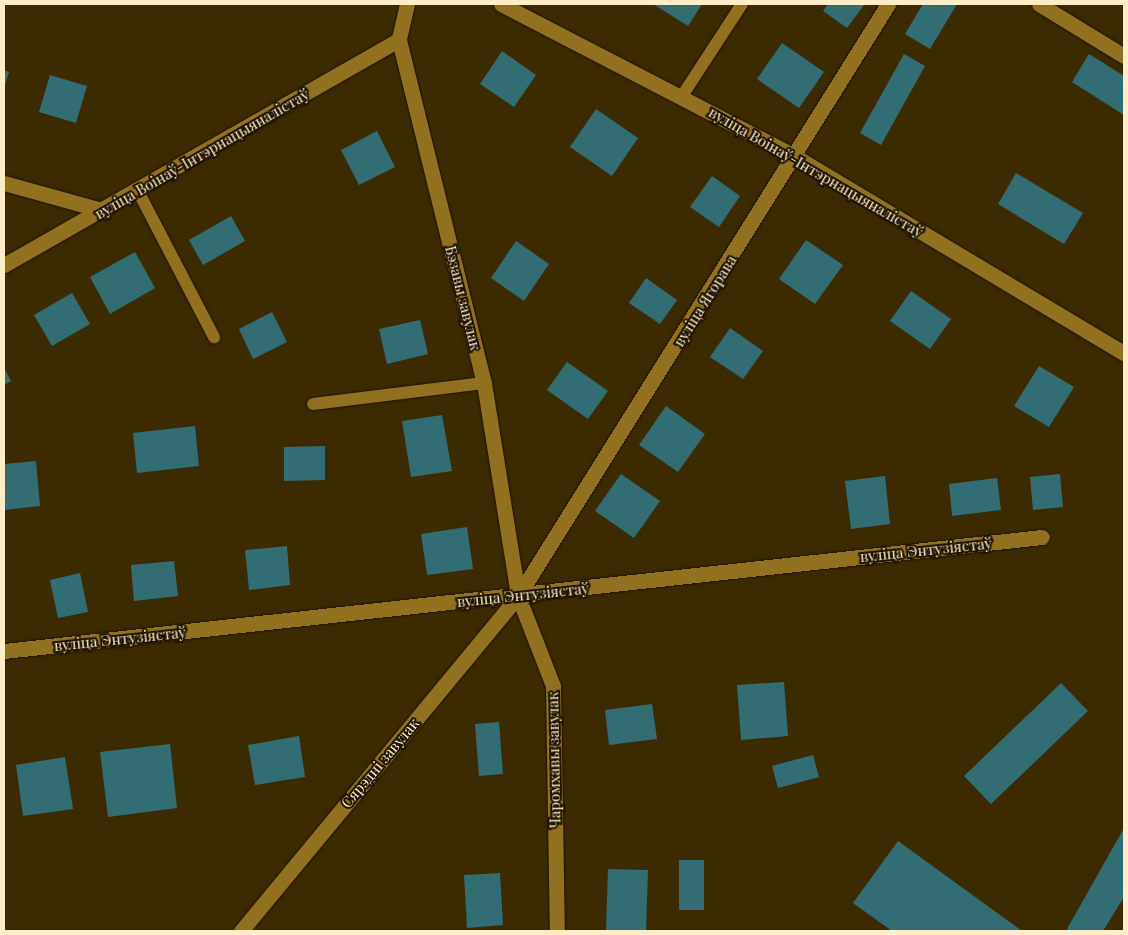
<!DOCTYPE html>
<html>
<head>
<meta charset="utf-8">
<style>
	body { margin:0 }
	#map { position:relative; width:1128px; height:935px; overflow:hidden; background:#3c2b00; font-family:"Playfair Display",serif }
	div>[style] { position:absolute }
	.building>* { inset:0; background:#326d74 }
	.roads { filter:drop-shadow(0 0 1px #1e1400) drop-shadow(0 0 1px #1e1400) }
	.lane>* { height:12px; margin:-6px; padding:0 6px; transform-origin:6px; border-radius:6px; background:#91701f }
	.street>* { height:15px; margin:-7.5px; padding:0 7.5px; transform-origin:7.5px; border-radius:7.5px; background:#91701f }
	span { translate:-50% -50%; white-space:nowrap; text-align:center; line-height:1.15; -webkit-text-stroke:4px #1e1400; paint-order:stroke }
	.street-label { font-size:15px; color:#ffedc8 }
	.frame { position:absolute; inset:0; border:5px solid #ffedc8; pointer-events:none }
</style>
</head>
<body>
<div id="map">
	<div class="building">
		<i style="clip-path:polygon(653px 4px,702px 4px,688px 26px)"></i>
		<i style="clip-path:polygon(828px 4px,863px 4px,864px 5px,847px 28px,823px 11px)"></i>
		<i style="clip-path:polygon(923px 4px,957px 4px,930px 49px,905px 34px)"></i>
		<i style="clip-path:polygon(782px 43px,824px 72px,799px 108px,757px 79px)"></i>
		<i style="clip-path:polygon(502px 51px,536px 75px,514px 107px,480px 84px)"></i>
		<i style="clip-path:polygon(904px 54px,925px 66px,881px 145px,860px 133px)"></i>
		<i style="clip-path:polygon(1089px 54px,1124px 76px,1124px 115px,1072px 82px)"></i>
		<i style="clip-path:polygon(4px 70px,9px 72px,4px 88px)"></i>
		<i style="clip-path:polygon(50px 75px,87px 86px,76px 123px,39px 112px)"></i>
		<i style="clip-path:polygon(596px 109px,638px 138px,612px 176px,570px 147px)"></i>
		<i style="clip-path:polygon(377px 131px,395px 167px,359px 185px,341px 150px)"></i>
		<i style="clip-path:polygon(1016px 173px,1083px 213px,1064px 244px,998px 204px)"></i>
		<i style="clip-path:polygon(712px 176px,740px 196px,719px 227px,690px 207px)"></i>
		<i style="clip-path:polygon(231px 216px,245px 241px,203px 265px,189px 240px)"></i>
		<i style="clip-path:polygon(806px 240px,843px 265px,815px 304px,779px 279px)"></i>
		<i style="clip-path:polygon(516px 241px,549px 264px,524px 301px,491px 278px)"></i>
		<i style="clip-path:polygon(135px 252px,155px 288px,110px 314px,90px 277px)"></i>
		<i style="clip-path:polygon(646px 278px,677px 300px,660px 324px,629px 303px)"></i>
		<i style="clip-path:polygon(911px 291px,951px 319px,930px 349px,890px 321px)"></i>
		<i style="clip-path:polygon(72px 293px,90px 324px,52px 346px,34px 315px)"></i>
		<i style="clip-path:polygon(272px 312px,287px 342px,253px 359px,239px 329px)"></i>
		<i style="clip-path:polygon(420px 320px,428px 354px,387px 364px,379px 329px)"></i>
		<i style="clip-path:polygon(730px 328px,763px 351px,743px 379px,710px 357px)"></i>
		<i style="clip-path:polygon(567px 362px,608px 391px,588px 419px,547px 390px)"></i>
		<i style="clip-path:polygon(1039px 366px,1074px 387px,1049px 427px,1014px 406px)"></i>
		<i style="clip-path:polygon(4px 368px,11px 381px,4px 385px)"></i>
		<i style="clip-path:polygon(666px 406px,705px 434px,678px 472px,639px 445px)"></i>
		<i style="clip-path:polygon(442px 415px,452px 471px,411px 477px,402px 421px)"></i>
		<i style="clip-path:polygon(195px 426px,199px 466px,137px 473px,133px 433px)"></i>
		<i style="clip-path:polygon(325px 446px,325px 480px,284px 481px,284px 447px)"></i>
		<i style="clip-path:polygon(36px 461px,40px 506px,4px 510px,4px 464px)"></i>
		<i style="clip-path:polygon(621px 474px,660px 501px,634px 538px,595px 511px)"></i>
		<i style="clip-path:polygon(1060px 474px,1063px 507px,1033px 510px,1030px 477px)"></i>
		<i style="clip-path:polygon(885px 476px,890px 524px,851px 529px,845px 481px)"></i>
		<i style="clip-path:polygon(997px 478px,1001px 510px,952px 516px,949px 484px)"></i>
		<i style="clip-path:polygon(467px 527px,473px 569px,427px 575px,421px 534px)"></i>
		<i style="clip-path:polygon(287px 546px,290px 585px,249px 590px,245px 550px)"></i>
		<i style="clip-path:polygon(174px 561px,178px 596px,134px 601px,131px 565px)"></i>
		<i style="clip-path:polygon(80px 573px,88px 612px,58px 618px,50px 580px)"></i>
		<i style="clip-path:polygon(784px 682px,788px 736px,741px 740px,737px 685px)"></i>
		<i style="clip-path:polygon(1061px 683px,1088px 711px,991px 804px,964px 776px)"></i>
		<i style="clip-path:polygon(652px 704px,657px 739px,609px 745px,605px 710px)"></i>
		<i style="clip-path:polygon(499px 722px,503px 774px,479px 776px,475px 724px)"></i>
		<i style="clip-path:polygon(299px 736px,305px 777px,255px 785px,248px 745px)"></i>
		<i style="clip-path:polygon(170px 744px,177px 808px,108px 817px,100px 752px)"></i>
		<i style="clip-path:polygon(813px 755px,819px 777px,778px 788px,772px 766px)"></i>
		<i style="clip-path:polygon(65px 757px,73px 809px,23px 816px,16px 765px)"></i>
		<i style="clip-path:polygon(1124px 828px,1124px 897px,1103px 931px,1071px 931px,1067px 929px)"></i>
		<i style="clip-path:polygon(898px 841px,1022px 931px,892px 931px,878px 921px,853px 903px)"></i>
		<i style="clip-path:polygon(679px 860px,704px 860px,704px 910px,679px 910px)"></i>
		<i style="clip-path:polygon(608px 869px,648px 870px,646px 931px,606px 931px)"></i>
		<i style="clip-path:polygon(500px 873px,503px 925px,467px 928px,464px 875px)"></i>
	</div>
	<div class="roads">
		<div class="lane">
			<i style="left:682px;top:96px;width:110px;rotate:-56.9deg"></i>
			<i style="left:138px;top:191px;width:165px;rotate:62.5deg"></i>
			<i style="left:313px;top:404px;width:172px;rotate:-7deg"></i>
		</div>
		<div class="street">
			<i style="left:407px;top:4px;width:37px;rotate:103deg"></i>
			<i style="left:399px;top:40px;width:353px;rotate:76.1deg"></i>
			<i style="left:484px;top:383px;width:216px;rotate:80.9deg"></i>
			<i style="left:518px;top:596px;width:97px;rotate:68.7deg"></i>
			<i style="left:553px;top:686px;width:245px;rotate:89.1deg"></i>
			<i style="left:501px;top:4px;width:332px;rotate:27.4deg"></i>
			<i style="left:796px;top:157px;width:382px;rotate:30.9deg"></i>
			<i style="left:1039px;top:4px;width:100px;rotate:31.5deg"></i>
			<i style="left:4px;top:183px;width:105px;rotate:15.5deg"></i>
			<i style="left:4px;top:265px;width:455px;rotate:-29.7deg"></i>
			<i style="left:4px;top:651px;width:1044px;rotate:-6.27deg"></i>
			<i style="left:241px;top:931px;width:435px;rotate:-50.4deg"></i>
			<i style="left:518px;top:596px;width:698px;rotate:-57.99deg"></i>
		</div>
	</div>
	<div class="street-label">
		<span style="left:202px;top:154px;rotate:-30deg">вуліца Воінаў-Інтэрнацыяналістаў</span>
		<span style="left:816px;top:172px;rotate:30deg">вуліца Воінаў-Інтэрнацыяналістаў</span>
		<span style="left:463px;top:298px;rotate:76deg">Бэзавы завулак</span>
		<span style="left:705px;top:301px;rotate:-58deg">вуліца Ягорава</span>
		<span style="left:926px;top:550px;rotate:-6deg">вуліца Энтузіястаў</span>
		<span style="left:523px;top:595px;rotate:-6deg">вуліца Энтузіястаў</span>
		<span style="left:120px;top:639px;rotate:-6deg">вуліца Энтузіястаў</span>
		<span style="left:554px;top:760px;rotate:-91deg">Чаромхавы завулак</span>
		<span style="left:380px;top:763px;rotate:-50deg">Сярэдні завулак</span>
	</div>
	<div class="frame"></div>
</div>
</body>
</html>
